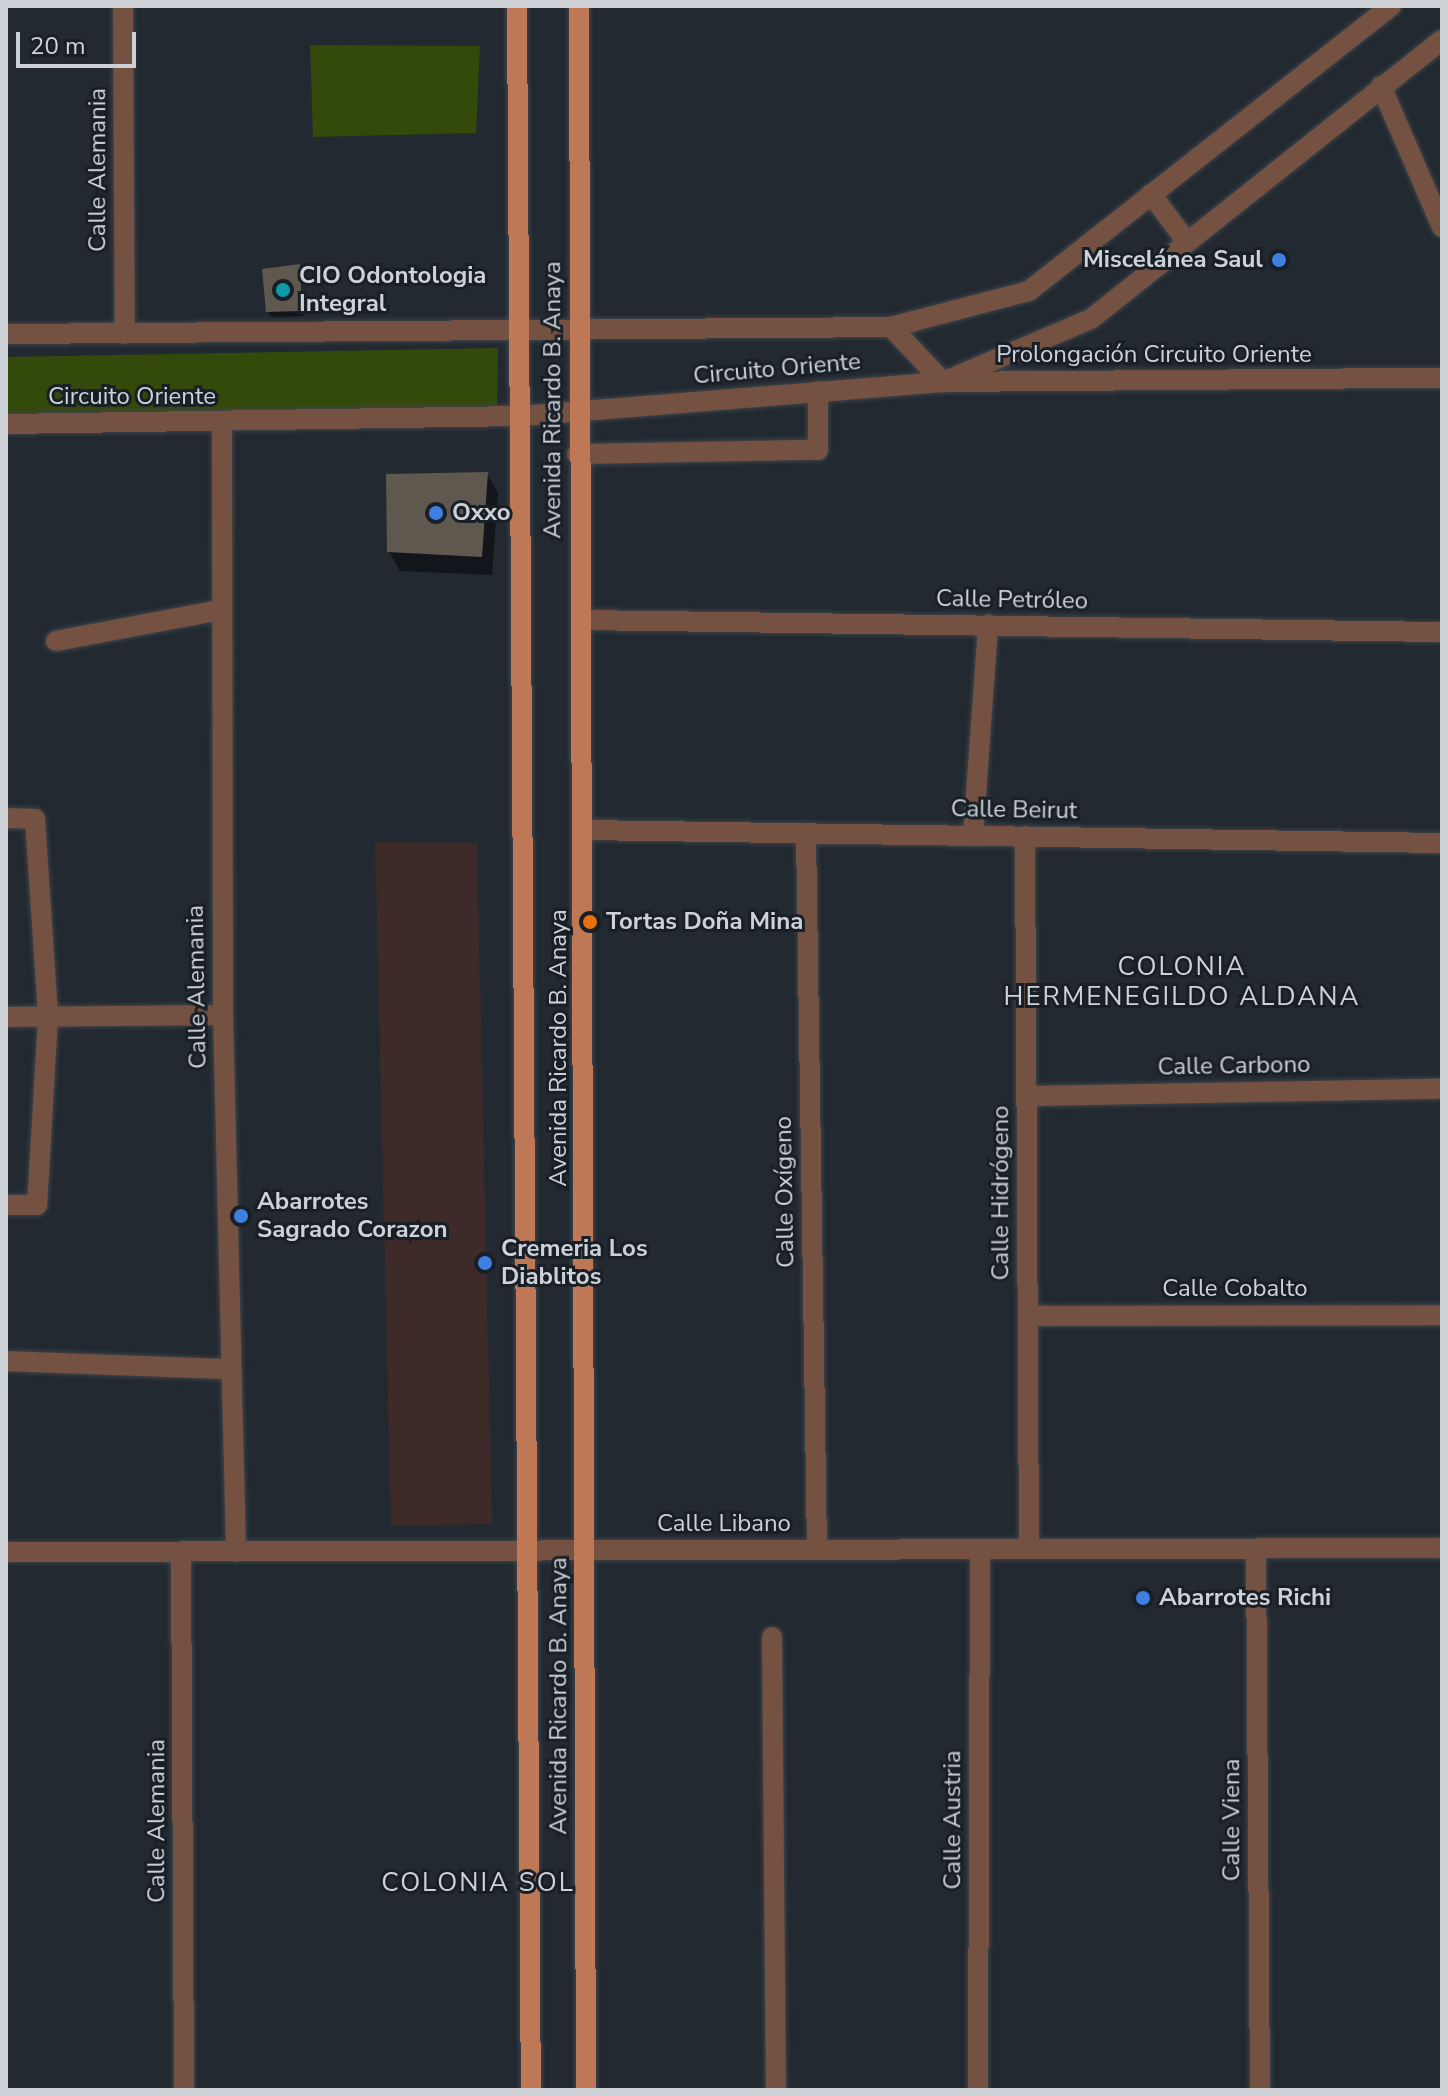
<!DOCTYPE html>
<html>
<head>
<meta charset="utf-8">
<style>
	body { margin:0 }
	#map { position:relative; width:1448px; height:2096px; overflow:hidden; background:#222930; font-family:"Nunito Sans",sans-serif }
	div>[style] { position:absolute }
	.commercial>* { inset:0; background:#3e2a28 }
	.green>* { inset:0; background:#344a0b }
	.shadow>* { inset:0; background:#0007 }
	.building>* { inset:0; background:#5f584f }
	.roads { filter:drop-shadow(0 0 2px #3e444b) drop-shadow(0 0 2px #3e444b) }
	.minor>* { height:20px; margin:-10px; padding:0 10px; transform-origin:10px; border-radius:10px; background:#745141 }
	.major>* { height:20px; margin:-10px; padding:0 10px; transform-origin:10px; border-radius:10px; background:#be7856 }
	.dots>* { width:22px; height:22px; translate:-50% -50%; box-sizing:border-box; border:4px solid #181f26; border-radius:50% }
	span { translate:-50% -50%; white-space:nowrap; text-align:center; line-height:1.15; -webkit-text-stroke:6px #181f26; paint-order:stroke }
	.street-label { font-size:24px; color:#ced2d7 }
	.poi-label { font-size:24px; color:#ced2d7; font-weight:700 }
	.right { translate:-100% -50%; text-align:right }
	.left { translate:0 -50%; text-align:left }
	.neighbourhood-label { font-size:26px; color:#ced2d7; letter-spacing:2px }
	.frame { position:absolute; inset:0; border:8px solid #ced2d7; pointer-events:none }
	.scale { position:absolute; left:16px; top:32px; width:120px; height:36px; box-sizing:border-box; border:4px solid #ced2d7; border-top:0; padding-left:10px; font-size:24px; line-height:28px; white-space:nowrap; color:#ced2d7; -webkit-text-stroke:6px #181f26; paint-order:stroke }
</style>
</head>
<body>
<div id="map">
	<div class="commercial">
		<i style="clip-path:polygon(375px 842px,477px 843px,492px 1524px,391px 1526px)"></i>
	</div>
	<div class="green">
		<i style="clip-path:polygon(310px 45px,480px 46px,476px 133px,313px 137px)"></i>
		<i style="clip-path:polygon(498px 348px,497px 414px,6px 422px,6px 357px)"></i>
	</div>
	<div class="shadow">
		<i style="clip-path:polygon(299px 266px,304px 316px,272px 317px,268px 312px)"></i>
		<i style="clip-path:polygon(487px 474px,498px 493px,492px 575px,400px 571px,389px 552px)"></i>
	</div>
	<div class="building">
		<i style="clip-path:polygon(300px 264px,302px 311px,266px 312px,262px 269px)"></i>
		<i style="clip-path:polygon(488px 472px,482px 557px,387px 552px,386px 474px)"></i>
	</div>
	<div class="roads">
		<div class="minor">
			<i style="left:123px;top:6px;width:328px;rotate:89.7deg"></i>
			<i style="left:1381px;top:86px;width:154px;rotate:66.6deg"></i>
			<i style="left:1151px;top:194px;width:60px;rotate:53.1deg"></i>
			<i style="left:891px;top:327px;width:76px;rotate:46.6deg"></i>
			<i style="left:943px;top:382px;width:499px;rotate:-0.5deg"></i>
			<i style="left:6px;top:334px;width:885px;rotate:-0.45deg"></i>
			<i style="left:891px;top:327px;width:143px;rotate:-14.6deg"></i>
			<i style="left:1029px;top:291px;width:461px;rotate:-38.2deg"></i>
			<i style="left:222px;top:422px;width:593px;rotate:89.9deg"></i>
			<i style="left:223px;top:1015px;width:537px;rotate:88.61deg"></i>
			<i style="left:6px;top:424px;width:515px;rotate:-0.89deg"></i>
			<i style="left:521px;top:416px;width:423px;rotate:-4.6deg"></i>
			<i style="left:943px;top:382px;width:161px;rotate:-23.1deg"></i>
			<i style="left:1091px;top:319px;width:448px;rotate:-38.5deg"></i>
			<i style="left:577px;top:454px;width:241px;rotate:-1deg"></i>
			<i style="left:818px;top:450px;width:59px;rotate:-90deg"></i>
			<i style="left:581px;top:620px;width:861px;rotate:0.8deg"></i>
			<i style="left:56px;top:641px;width:167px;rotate:-10.7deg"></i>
			<i style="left:6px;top:818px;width:29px;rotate:2deg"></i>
			<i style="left:35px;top:819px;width:198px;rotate:86.2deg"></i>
			<i style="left:48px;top:1017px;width:188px;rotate:93.3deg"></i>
			<i style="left:37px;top:1205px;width:31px;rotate:180deg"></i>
			<i style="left:585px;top:830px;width:857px;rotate:0.87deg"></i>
			<i style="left:806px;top:833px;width:717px;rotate:89.12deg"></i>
			<i style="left:973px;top:836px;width:212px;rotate:-85.9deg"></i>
			<i style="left:1025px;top:836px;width:713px;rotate:89.68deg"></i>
			<i style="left:6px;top:1017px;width:217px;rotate:-0.5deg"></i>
			<i style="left:1027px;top:1096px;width:415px;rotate:-1deg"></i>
			<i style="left:1028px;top:1316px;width:414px;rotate:-0.1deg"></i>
			<i style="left:6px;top:1361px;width:222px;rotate:2.1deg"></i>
			<i style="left:1256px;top:1549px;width:541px;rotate:89.58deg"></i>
			<i style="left:6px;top:1552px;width:1436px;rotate:-0.16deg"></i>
			<i style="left:181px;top:1552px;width:538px;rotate:89.68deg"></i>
			<i style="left:772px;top:1637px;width:453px;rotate:89.5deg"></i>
			<i style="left:978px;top:2090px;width:541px;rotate:-89.79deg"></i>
		</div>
		<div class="major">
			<i style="left:517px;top:6px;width:2084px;rotate:89.62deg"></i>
			<i style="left:579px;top:6px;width:2084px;rotate:89.81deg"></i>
		</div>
	</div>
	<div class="dots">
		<i style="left:1279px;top:260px;background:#3f7fe0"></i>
		<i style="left:283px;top:290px;background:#0f9aa8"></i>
		<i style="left:436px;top:513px;background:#3f7fe0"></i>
		<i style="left:590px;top:922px;background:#e8710a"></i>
		<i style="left:241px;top:1216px;background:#3f7fe0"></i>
		<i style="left:485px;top:1263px;background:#3f7fe0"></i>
		<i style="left:1143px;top:1598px;background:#3f7fe0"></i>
	</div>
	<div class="street-label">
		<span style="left:98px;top:170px;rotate:-90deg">Calle Alemania</span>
		<span style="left:1154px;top:355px">Prolongación Circuito Oriente</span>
		<span style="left:777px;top:369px;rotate:-5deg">Circuito Oriente</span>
		<span style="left:132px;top:397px">Circuito Oriente</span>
		<span style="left:553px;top:400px;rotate:-90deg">Avenida Ricardo B. Anaya</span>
		<span style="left:1012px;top:600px;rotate:1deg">Calle Petróleo</span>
		<span style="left:1014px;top:810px;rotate:1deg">Calle Beirut</span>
		<span style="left:197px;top:987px;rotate:-91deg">Calle Alemania</span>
		<span style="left:559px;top:1048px;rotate:-90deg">Avenida Ricardo B. Anaya</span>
		<span style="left:1234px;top:1066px;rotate:-1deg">Calle Carbono</span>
		<span style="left:785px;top:1192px;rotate:-91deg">Calle Oxígeno</span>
		<span style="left:1001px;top:1193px;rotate:-90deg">Calle Hidrógeno</span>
		<span style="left:1235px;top:1289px">Calle Cobalto</span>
		<span style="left:724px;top:1524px">Calle Libano</span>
		<span style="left:559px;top:1696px;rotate:-90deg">Avenida Ricardo B. Anaya</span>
		<span style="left:953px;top:1820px;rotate:-90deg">Calle Austria</span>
		<span style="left:1232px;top:1820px;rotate:-90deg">Calle Viena</span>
		<span style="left:157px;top:1821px;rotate:-90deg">Calle Alemania</span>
	</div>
	<div class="poi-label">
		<span class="right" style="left:1263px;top:260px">Miscelánea Saul</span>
		<span class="left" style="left:299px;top:290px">CIO Odontologia<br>Integral</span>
		<span class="left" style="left:452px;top:513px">Oxxo</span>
		<span class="left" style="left:606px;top:922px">Tortas Doña Mina</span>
		<span class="left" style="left:257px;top:1216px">Abarrotes<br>Sagrado Corazon</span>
		<span class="left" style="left:501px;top:1263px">Cremeria Los<br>Diablitos</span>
		<span class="left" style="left:1159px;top:1598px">Abarrotes Richi</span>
	</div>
	<div class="neighbourhood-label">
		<span style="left:1182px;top:982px">COLONIA<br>HERMENEGILDO ALDANA</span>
		<span style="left:478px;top:1883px">COLONIA SOL</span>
	</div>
	<div class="frame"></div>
	<div class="scale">20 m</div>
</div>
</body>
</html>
